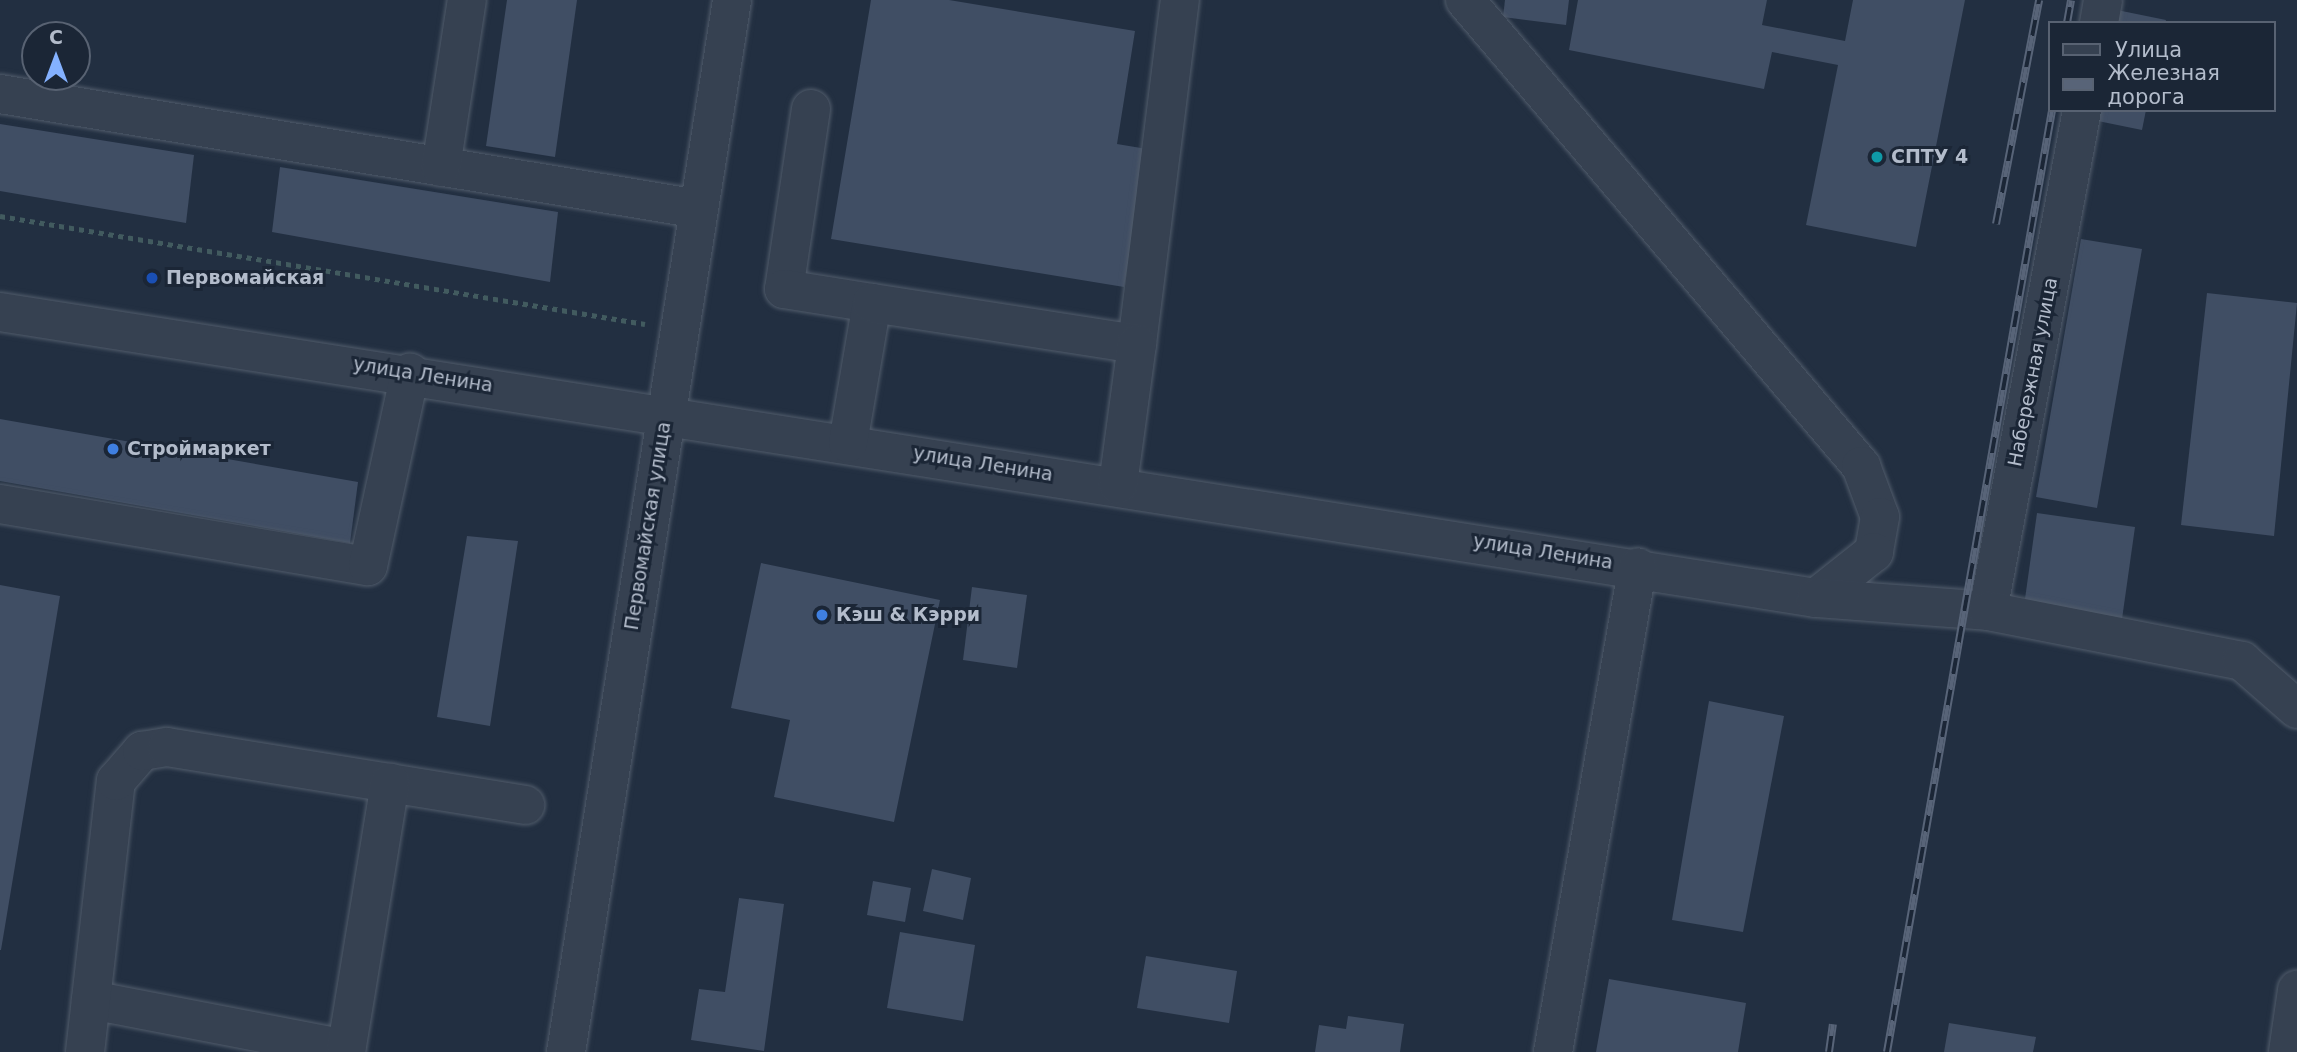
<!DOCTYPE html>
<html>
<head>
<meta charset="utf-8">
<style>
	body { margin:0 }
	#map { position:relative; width:2297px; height:1052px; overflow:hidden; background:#222f41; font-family:"DejaVu Sans",sans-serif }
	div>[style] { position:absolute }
	.building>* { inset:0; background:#404e64 }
	.path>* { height:4.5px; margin-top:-2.25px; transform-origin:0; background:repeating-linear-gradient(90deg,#425b5f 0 5px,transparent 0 10px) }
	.roads { filter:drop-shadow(0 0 2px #515c6b) drop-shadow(0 0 2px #515c6b) }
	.minor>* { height:38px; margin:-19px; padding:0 19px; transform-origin:19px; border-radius:19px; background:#364151 }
	.rail>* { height:8px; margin-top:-4px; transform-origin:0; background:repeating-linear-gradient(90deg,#1b2636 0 16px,#586478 0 32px); box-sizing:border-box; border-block:2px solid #586478 }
	.dots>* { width:19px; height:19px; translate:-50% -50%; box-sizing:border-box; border:4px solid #1b2636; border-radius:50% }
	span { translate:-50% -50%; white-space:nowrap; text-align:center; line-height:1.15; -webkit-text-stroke:6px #1b2636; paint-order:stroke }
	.poi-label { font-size:19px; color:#b3bccb; font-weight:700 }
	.left { translate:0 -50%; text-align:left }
	.street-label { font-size:19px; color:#b3bccb }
	.legend { position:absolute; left:2048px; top:21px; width:228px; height:91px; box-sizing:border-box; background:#1b2636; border:2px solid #586272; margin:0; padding:9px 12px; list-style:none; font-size:21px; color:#b3bccb }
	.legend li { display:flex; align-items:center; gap:14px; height:35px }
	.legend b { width:35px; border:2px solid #586272 }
	.north { position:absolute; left:21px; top:21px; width:70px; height:70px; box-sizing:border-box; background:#1b2636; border:2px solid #586272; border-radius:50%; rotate:0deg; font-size:19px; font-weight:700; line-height:28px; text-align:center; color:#b3bccb }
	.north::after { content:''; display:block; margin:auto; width:24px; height:32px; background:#84b1ff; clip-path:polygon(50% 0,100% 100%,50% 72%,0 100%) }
</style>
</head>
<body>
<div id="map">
	<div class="building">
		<i style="clip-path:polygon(507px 0,577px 0,555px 157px,486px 146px)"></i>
		<i style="clip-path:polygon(871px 0,949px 0,1135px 31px,1117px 144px,1147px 149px,1124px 287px,831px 239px)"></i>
		<i style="clip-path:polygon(1505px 0,1569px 0,1566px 25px,1503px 17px)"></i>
		<i style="clip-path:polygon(1578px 0,1767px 0,1762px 25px,1845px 41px,1853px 0,1965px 0,1916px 247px,1806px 225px,1838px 65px,1772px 52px,1764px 89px,1569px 50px)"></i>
		<i style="clip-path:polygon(2112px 9px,2166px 20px,2165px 23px,2109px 23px)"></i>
		<i style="clip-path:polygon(2090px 110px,2146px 110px,2142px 130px,2088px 119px)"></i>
		<i style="clip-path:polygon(0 124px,194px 155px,186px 223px,0 191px)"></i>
		<i style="clip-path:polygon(280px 167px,558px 212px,550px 282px,272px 232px)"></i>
		<i style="clip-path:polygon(2081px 239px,2142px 249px,2097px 508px,2036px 497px)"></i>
		<i style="clip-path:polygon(2207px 293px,2297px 303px,2274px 536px,2181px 525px)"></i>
		<i style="clip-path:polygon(0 419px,358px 482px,350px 543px,0 481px)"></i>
		<i style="clip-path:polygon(2037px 513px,2135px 527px,2122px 619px,2024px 606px)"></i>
		<i style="clip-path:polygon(467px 536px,518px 541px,490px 726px,437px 717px)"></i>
		<i style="clip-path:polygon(761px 563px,940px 600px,894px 822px,774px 797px,790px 720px,731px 708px)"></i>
		<i style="clip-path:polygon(0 585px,60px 596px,1px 950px,0 950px)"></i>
		<i style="clip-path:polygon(972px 587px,1027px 595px,1017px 668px,963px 660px)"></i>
		<i style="clip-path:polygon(1709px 701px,1784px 716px,1743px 932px,1672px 920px)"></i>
		<i style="clip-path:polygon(932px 869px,971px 878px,963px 920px,923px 911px)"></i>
		<i style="clip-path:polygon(873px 881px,911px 888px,905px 922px,867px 915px)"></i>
		<i style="clip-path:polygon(739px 898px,784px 904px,764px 1051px,691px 1040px,699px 989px,725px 992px)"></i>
		<i style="clip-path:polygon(900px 932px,975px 945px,963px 1021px,887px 1008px)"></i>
		<i style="clip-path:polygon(1146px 956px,1237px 971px,1229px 1023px,1137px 1008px)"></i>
		<i style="clip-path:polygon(1609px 979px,1746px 1003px,1738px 1052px,1596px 1052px)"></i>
		<i style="clip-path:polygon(1348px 1016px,1404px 1024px,1400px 1052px,1315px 1052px,1319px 1025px,1346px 1029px)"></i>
		<i style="clip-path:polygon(1949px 1023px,2036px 1037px,2033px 1052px,1944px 1052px)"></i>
	</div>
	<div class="path">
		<i style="left:0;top:216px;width:654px;rotate:9.51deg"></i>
	</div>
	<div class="roads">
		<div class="minor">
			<i style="left:1465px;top:0;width:612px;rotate:49.64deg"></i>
			<i style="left:1861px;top:466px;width:54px;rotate:69.6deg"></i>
			<i style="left:1880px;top:517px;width:36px;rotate:100deg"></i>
			<i style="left:1874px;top:552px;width:74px;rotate:141.6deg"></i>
			<i style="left:2099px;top:23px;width:23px;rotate:-80deg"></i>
			<i style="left:0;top:94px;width:708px;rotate:9.34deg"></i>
			<i style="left:811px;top:109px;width:182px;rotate:98.5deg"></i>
			<i style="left:784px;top:289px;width:89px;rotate:9deg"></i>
			<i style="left:441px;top:167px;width:169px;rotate:-81.2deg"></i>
			<i style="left:0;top:312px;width:1838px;rotate:8.95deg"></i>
			<i style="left:1816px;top:598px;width:172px;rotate:4.3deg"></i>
			<i style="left:1988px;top:611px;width:510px;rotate:-79.37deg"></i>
			<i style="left:1137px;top:344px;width:347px;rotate:-82.9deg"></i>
			<i style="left:848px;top:443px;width:142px;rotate:-80.3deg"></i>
			<i style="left:872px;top:303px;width:268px;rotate:8.8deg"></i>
			<i style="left:1137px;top:344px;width:142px;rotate:97.7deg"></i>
			<i style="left:0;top:504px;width:373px;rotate:9.6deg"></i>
			<i style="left:368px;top:566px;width:198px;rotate:-77.7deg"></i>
			<i style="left:1988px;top:611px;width:259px;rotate:11.1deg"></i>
			<i style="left:2242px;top:661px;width:73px;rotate:41.1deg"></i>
			<i style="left:91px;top:1000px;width:260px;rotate:10.9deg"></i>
			<i style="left:85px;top:1052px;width:273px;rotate:-83.5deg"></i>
			<i style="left:116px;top:781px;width:40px;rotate:-49deg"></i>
			<i style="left:142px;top:751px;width:25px;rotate:-9deg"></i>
			<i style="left:167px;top:747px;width:363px;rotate:9.2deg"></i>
			<i style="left:346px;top:1052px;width:273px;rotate:-80.7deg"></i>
			<i style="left:566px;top:1052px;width:1065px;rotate:-81.03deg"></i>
			<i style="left:1553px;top:1052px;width:492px;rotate:-80.1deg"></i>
			<i style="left:2288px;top:1052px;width:63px;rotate:-81.7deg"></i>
		</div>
	</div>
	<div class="rail">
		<i style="left:2067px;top:23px;width:23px;rotate:-80deg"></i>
		<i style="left:1996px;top:224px;width:228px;rotate:-79.1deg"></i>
		<i style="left:1829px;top:1052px;width:28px;rotate:-82deg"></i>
		<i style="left:1887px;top:1052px;width:956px;rotate:-80.06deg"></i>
	</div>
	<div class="dots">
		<i style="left:1877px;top:157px;background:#0f9aa8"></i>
		<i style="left:152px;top:278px;background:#1a4fb4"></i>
		<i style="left:113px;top:449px;background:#3f7fe0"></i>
		<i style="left:822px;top:615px;background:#3f7fe0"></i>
	</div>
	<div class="poi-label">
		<span class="left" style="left:1891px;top:157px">СПТУ 4</span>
		<span class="left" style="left:166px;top:278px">Первомайская</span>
		<span class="left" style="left:127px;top:449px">Строймаркет</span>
		<span class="left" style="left:836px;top:615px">Кэш &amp; Кэрри</span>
	</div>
	<div class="street-label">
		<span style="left:2033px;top:372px;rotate:-79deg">Набережная улица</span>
		<span style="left:423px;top:375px;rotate:9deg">улица Ленина</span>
		<span style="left:983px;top:464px;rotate:9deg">улица Ленина</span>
		<span style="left:648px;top:526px;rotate:-81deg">Первомайская улица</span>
		<span style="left:1543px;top:552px;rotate:9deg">улица Ленина</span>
	</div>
	<ul class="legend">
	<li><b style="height:9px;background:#364151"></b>Улица</li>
	<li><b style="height:9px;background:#586478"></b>Железная дорога</li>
	</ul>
	<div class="north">С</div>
</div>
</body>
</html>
